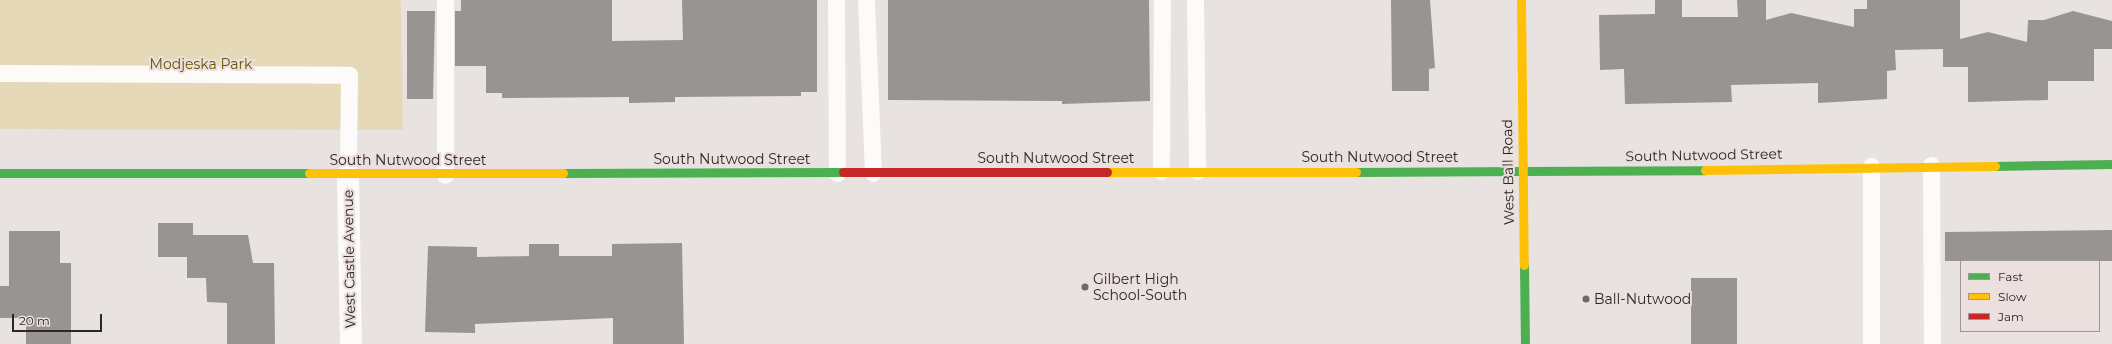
<!DOCTYPE html>
<html>
<head>
<meta charset="utf-8">
<style>
	body { margin:0 }
	#map { position:relative; width:2112px; height:344px; overflow:hidden; background:#e8e2e1; font-family:Montserrat,sans-serif }
	div>[style] { position:absolute }
	.green>* { inset:0; background:#e6d9b7 }
	.building>* { inset:0; background:#989492 }
	.lane>* { height:17px; margin:-8.5px; padding:0 8.5px; transform-origin:8.5px; border-radius:8.5px; background:#fcfbfa }
	.street>* { height:22px; margin:-11px; padding:0 11px; transform-origin:11px; border-radius:11px; background:#fcfbfa }
	.fast>* { height:9px; margin:-4.5px; padding:0 4.5px; transform-origin:4.5px; border-radius:4.5px; background:#4caf50 }
	.slow>* { height:9px; margin:-4.5px; padding:0 4.5px; transform-origin:4.5px; border-radius:4.5px; background:#ffc107 }
	.jam>* { height:9px; margin:-4.5px; padding:0 4.5px; transform-origin:4.5px; border-radius:4.5px; background:#c62828 }
	.dots>* { width:11px; height:11px; translate:-50% -50%; box-sizing:border-box; border:2px solid #ebe0de; border-radius:50% }
	span { translate:-50% -50%; white-space:nowrap; text-align:center; line-height:1.15; -webkit-text-stroke:4px #ebe0de; paint-order:stroke }
	.park-label { font-size:14px; color:#695406 }
	.street-label { font-size:14px; color:#2c2827 }
	.poi-label { font-size:14px; color:#2c2827 }
	.left { translate:0 -50%; text-align:left }
	.legend { position:absolute; left:1960px; top:260px; width:140px; height:72px; box-sizing:border-box; background:#ebe0de; border:1px solid #9f9695; margin:0; padding:5px 7px; list-style:none; font-size:12px; color:#2c2827 }
	.legend li { display:flex; align-items:center; gap:8px; height:20px }
	.legend b { width:20px; border:1px solid #9f9695 }
	.scale { position:absolute; left:12px; top:314px; width:90px; height:18px; box-sizing:border-box; border:2px solid #2c2827; border-top:0; padding-left:5px; font-size:12px; line-height:14px; white-space:nowrap; color:#2c2827; -webkit-text-stroke:3px #ebe0de; paint-order:stroke }
</style>
</head>
<body>
<div id="map">
	<div class="green">
		<i style="clip-path:polygon(0 0,401px 0,403px 130px,0 129px)"></i>
	</div>
	<div class="building">
		<i style="clip-path:polygon(461px 0,612px 0,612px 41px,683px 40px,682px 0,817px 0,817px 92px,801px 92px,801px 96px,675px 97px,675px 102px,629px 103px,629px 97px,502px 98px,502px 93px,486px 93px,486px 66px,455px 66px,455px 11px,461px 11px)"></i>
		<i style="clip-path:polygon(888px 0,1149px 0,1150px 101px,1062px 104px,1062px 101px,888px 100px)"></i>
		<i style="clip-path:polygon(1391px 0,1430px 0,1435px 68px,1429px 69px,1429px 91px,1392px 91px)"></i>
		<i style="clip-path:polygon(1655px 0,1682px 0,1682px 17px,1738px 17px,1737px 0,1766px 0,1766px 20px,1791px 13px,1854px 27px,1854px 9px,1867px 9px,1867px 0,1960px 0,1960px 39px,1988px 32px,2027px 42px,2028px 20px,2044px 20px,2073px 11px,2112px 21px,2112px 49px,2094px 49px,2094px 81px,2048px 81px,2048px 100px,1968px 102px,1968px 67px,1943px 67px,1943px 49px,1895px 50px,1896px 70px,1887px 71px,1887px 99px,1818px 103px,1818px 83px,1731px 85px,1732px 102px,1625px 104px,1624px 69px,1600px 70px,1599px 15px,1655px 14px)"></i>
		<i style="clip-path:polygon(407px 11px,435px 11px,433px 99px,407px 99px)"></i>
		<i style="clip-path:polygon(158px 223px,193px 223px,193px 235px,248px 235px,253px 263px,274px 263px,275px 344px,227px 344px,227px 303px,207px 302px,206px 278px,187px 278px,187px 257px,158px 257px)"></i>
		<i style="clip-path:polygon(2112px 230px,2112px 261px,1945px 261px,1945px 232px)"></i>
		<i style="clip-path:polygon(9px 231px,60px 231px,60px 263px,71px 263px,71px 344px,26px 344px,26px 318px,0 318px,0 286px,9px 286px)"></i>
		<i style="clip-path:polygon(682px 243px,684px 344px,613px 344px,613px 318px,475px 324px,475px 333px,425px 332px,428px 246px,477px 247px,477px 257px,529px 256px,529px 244px,559px 244px,559px 256px,612px 256px,612px 244px)"></i>
		<i style="clip-path:polygon(1691px 278px,1737px 278px,1737px 344px,1691px 344px)"></i>
	</div>
	<div class="lane">
		<i style="left:445px;top:0;width:175px;rotate:90deg"></i>
		<i style="left:836px;top:0;width:173px;rotate:89.7deg"></i>
		<i style="left:866px;top:0;width:173px;rotate:87.7deg"></i>
		<i style="left:1195px;top:0;width:171px;rotate:89.3deg"></i>
		<i style="left:0;top:73px;width:349px;rotate:0.3deg"></i>
		<i style="left:349px;top:75px;width:99px;rotate:90.6deg"></i>
		<i style="left:1931px;top:165px;width:179px;rotate:89.7deg"></i>
		<i style="left:1871px;top:166px;width:178px;rotate:90deg"></i>
		<i style="left:1161px;top:171px;width:171px;rotate:-89.7deg"></i>
	</div>
	<div class="street">
		<i style="left:348px;top:174px;width:170px;rotate:89deg"></i>
	</div>
	<div class="fast">
		<i style="left:1995px;top:166px;width:117px;rotate:-1deg"></i>
		<i style="left:1356px;top:172px;width:349px;rotate:-0.3deg"></i>
		<i style="left:0;top:173px;width:309px"></i>
		<i style="left:563px;top:173px;width:280px;rotate:-0.2deg"></i>
		<i style="left:1524px;top:265px;width:79px;rotate:89.3deg"></i>
	</div>
	<div class="slow">
		<i style="left:1521px;top:0;width:265px;rotate:89.4deg"></i>
		<i style="left:1705px;top:170px;width:290px;rotate:-0.8deg"></i>
		<i style="left:1107px;top:172px;width:249px"></i>
		<i style="left:309px;top:173px;width:254px"></i>
	</div>
	<div class="jam">
		<i style="left:843px;top:172px;width:264px"></i>
	</div>
	<div class="dots">
		<i style="left:1085px;top:287px;background:#6e6968"></i>
		<i style="left:1586px;top:299px;background:#6e6968"></i>
	</div>
	<div class="park-label">
		<span style="left:201px;top:64px">Modjeska Park</span>
	</div>
	<div class="street-label">
		<span style="left:1704px;top:155px;rotate:-1deg">South Nutwood Street</span>
		<span style="left:1380px;top:157px">South Nutwood Street</span>
		<span style="left:1056px;top:158px">South Nutwood Street</span>
		<span style="left:732px;top:159px">South Nutwood Street</span>
		<span style="left:408px;top:160px">South Nutwood Street</span>
		<span style="left:1508px;top:172px;rotate:-91deg">West Ball Road</span>
		<span style="left:349px;top:259px;rotate:-91deg">West Castle Avenue</span>
	</div>
	<div class="poi-label">
		<span class="left" style="left:1093px;top:287px">Gilbert High<br>School-South</span>
		<span class="left" style="left:1594px;top:299px">Ball-Nutwood</span>
	</div>
	<ul class="legend">
	<li><b style="height:5px;background:#4caf50"></b>Fast</li>
	<li><b style="height:5px;background:#ffc107"></b>Slow</li>
	<li><b style="height:5px;background:#c62828"></b>Jam</li>
	</ul>
	<div class="scale">20 m</div>
</div>
</body>
</html>
